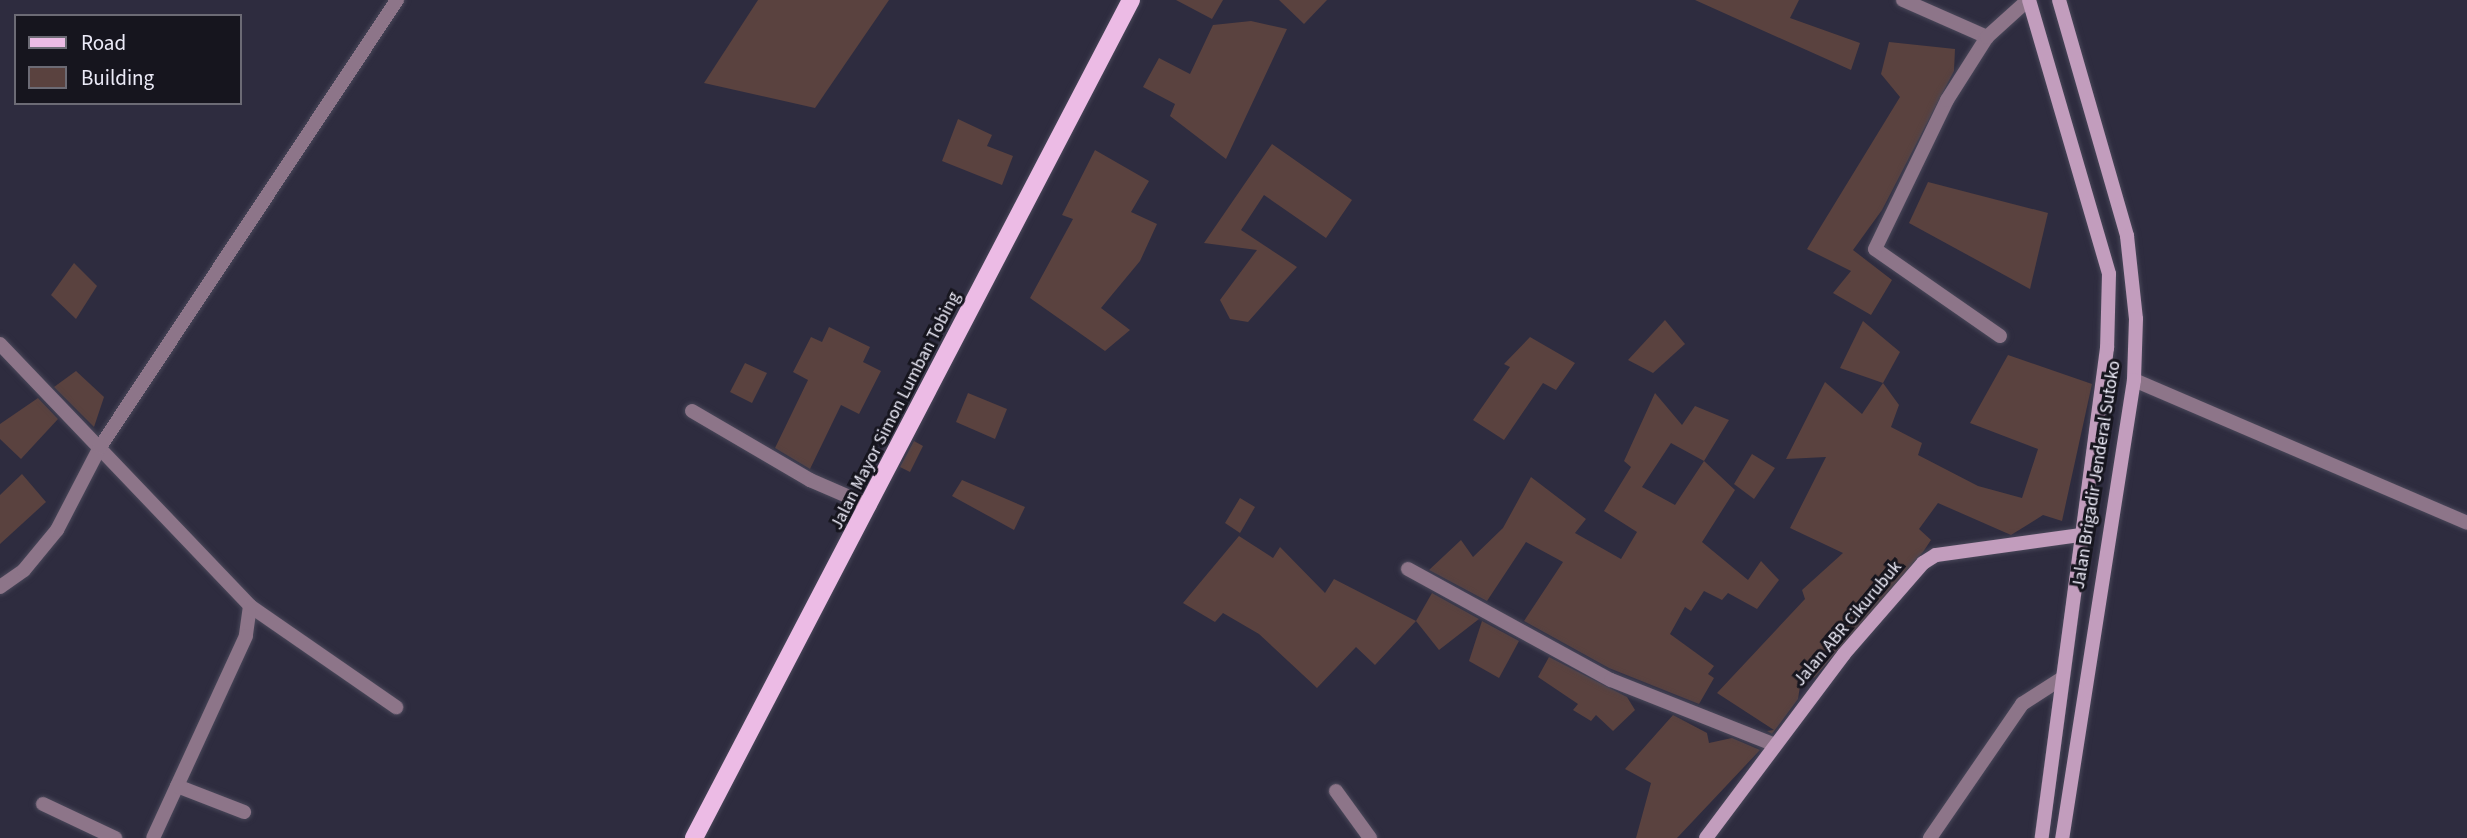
<!DOCTYPE html>
<html>
<head>
<meta charset="utf-8">
<style>
	body { margin:0 }
	#map { position:relative; width:2467px; height:838px; overflow:hidden; background:#2e2c3f; font-family:"Source Sans 3",sans-serif }
	div>[style] { position:absolute }
	.building>* { inset:0; background:#5a423f }
	.roads { filter:drop-shadow(0 0 2px #494759) drop-shadow(0 0 2px #494759) }
	.street>* { height:14px; margin:-7px; padding:0 7px; transform-origin:7px; border-radius:7px; background:#8d7589 }
	.secondary>* { height:14px; margin:-7px; padding:0 7px; transform-origin:7px; border-radius:7px; background:#c29dbd }
	.primary>* { height:18px; margin:-9px; padding:0 9px; transform-origin:9px; border-radius:9px; background:#ecbbe5 }
	span { translate:-50% -50%; white-space:nowrap; text-align:center; line-height:1.15; -webkit-text-stroke:6px #16151e; paint-order:stroke }
	.street-label { font-size:18px; color:#ecebf8 }
	.legend { position:absolute; left:14px; top:14px; width:228px; height:91px; box-sizing:border-box; background:#16151e; border:2px solid #6c6b75; margin:0; padding:9px 12px; list-style:none; font-size:21px; color:#ecebf8 }
	.legend li { display:flex; align-items:center; gap:14px; height:35px }
	.legend b { width:35px; border:2px solid #6c6b75 }
</style>
</head>
<body>
<div id="map">
	<div class="building">
		<i style="clip-path:polygon(758px 0,889px 0,815px 108px,704px 83px)"></i>
		<i style="clip-path:polygon(1176px 0,1223px 0,1212px 19px)"></i>
		<i style="clip-path:polygon(1279px 0,1327px 0,1304px 24px)"></i>
		<i style="clip-path:polygon(1695px 0,1799px 0,1790px 18px,1860px 43px,1851px 70px)"></i>
		<i style="clip-path:polygon(1251px 21px,1287px 29px,1226px 159px,1170px 116px,1175px 104px,1143px 87px,1159px 58px,1190px 74px,1213px 25px)"></i>
		<i style="clip-path:polygon(1889px 42px,1955px 49px,1954px 71px,1882px 210px,1853px 250px,1892px 280px,1871px 315px,1833px 293px,1851px 271px,1807px 249px,1900px 97px,1881px 74px)"></i>
		<i style="clip-path:polygon(958px 119px,992px 135px,987px 146px,1013px 156px,1002px 185px,942px 161px)"></i>
		<i style="clip-path:polygon(1272px 144px,1352px 200px,1326px 238px,1264px 195px,1241px 230px,1297px 267px,1248px 322px,1230px 319px,1220px 300px,1257px 250px,1204px 243px)"></i>
		<i style="clip-path:polygon(1095px 150px,1149px 181px,1131px 212px,1157px 224px,1140px 261px,1101px 308px,1130px 330px,1105px 351px,1030px 298px,1073px 219px,1062px 215px)"></i>
		<i style="clip-path:polygon(1928px 182px,2048px 213px,2030px 289px,1909px 223px)"></i>
		<i style="clip-path:polygon(74px 263px,97px 286px,76px 319px,51px 295px)"></i>
		<i style="clip-path:polygon(1665px 320px,1685px 344px,1653px 373px,1628px 360px)"></i>
		<i style="clip-path:polygon(1863px 321px,1900px 352px,1883px 383px,1840px 368px)"></i>
		<i style="clip-path:polygon(829px 327px,870px 347px,863px 362px,881px 371px,859px 414px,841px 405px,810px 469px,775px 448px,808px 380px,793px 372px,811px 337px,822px 342px)"></i>
		<i style="clip-path:polygon(1530px 337px,1575px 363px,1556px 390px,1543px 383px,1504px 440px,1473px 420px,1510px 367px,1504px 364px)"></i>
		<i style="clip-path:polygon(2008px 355px,2092px 384px,2062px 521px,2043px 515px,2011px 535px,1938px 503px,1919px 529px,1931px 540px,1923px 552px,1814px 678px,1803px 667px,1798px 699px,1772px 734px,1767px 731px,1774px 730px,1717px 693px,1805px 599px,1802px 590px,1843px 553px,1790px 528px,1826px 457px,1786px 459px,1825px 382px,1862px 414px,1883px 383px,1899px 405px,1891px 427px,1922px 443px,1918px 455px,1978px 486px,2022px 498px,2038px 449px,1970px 423px)"></i>
		<i style="clip-path:polygon(745px 363px,767px 373px,752px 403px,730px 392px)"></i>
		<i style="clip-path:polygon(76px 371px,104px 397px,94px 427px,54px 387px)"></i>
		<i style="clip-path:polygon(968px 393px,1007px 409px,995px 439px,956px 422px)"></i>
		<i style="clip-path:polygon(evenodd,1655px 393px,1682px 425px,1695px 406px,1729px 420px,1704px 461px,1735px 490px,1702px 542px,1748px 580px,1761px 561px,1779px 580px,1757px 609px,1728px 593px,1722px 600px,1704px 591px,1691px 611px,1685px 607px,1670px 634px,1714px 666px,1708px 674px,1714px 678px,1699px 704px,1609px 668px,1524px 621px,1563px 562px,1526px 542px,1487px 601px,1429px 570px,1461px 540px,1473px 557px,1503px 528px,1531px 477px,1586px 519px,1575px 533px,1621px 559px,1637px 532px,1604px 511px,1631px 467px,1624px 461px,1655px 393px,1671px 443px,1704px 461px,1675px 505px,1642px 487px,1671px 443px)"></i>
		<i style="clip-path:polygon(38px 398px,58px 419px,21px 459px,0 439px,0 424px)"></i>
		<i style="clip-path:polygon(914px 441px,923px 446px,910px 472px,900px 467px)"></i>
		<i style="clip-path:polygon(1752px 454px,1775px 468px,1754px 499px,1734px 484px)"></i>
		<i style="clip-path:polygon(22px 474px,46px 502px,0 544px,0 495px)"></i>
		<i style="clip-path:polygon(962px 480px,1025px 507px,1014px 530px,952px 496px)"></i>
		<i style="clip-path:polygon(1240px 498px,1255px 507px,1240px 533px,1225px 523px)"></i>
		<i style="clip-path:polygon(1239px 536px,1273px 558px,1280px 547px,1325px 593px,1334px 579px,1416px 621px,1375px 665px,1356px 647px,1317px 688px,1259px 634px,1223px 613px,1215px 622px,1183px 603px)"></i>
		<i style="clip-path:polygon(1432px 593px,1479px 619px,1439px 650px,1416px 621px)"></i>
		<i style="clip-path:polygon(1482px 621px,1519px 641px,1499px 678px,1469px 661px)"></i>
		<i style="clip-path:polygon(1549px 657px,1627px 697px,1635px 710px,1613px 731px,1596px 715px,1591px 721px,1573px 710px,1578px 704px,1538px 677px)"></i>
		<i style="clip-path:polygon(1673px 715px,1707px 733px,1709px 743px,1732px 738px,1760px 750px,1677px 838px,1636px 838px,1651px 783px,1625px 769px)"></i>
	</div>
	<div class="roads">
		<div class="street">
			<i style="left:1903px;top:0;width:92px;rotate:23.8deg"></i>
			<i style="left:2000px;top:336px;width:152px;rotate:-145.2deg"></i>
			<i style="left:1875px;top:249px;width:165px;rotate:-64.2deg"></i>
			<i style="left:1947px;top:100px;width:75px;rotate:-57.6deg"></i>
			<i style="left:1987px;top:37px;width:55px;rotate:-42.1deg"></i>
			<i style="left:0;top:344px;width:362px;rotate:46.3deg"></i>
			<i style="left:250px;top:606px;width:30px;rotate:98deg"></i>
			<i style="left:246px;top:636px;width:222px;rotate:114.7deg"></i>
			<i style="left:2134px;top:380px;width:362px;rotate:23.2deg"></i>
			<i style="left:692px;top:411px;width:137px;rotate:30.3deg"></i>
			<i style="left:810px;top:480px;width:65px;rotate:23.4deg"></i>
			<i style="left:1408px;top:569px;width:231px;rotate:28.7deg"></i>
			<i style="left:1611px;top:680px;width:176px;rotate:21.6deg"></i>
			<i style="left:0;top:587px;width:29px;rotate:-35deg"></i>
			<i style="left:24px;top:570px;width:52px;rotate:-50.5deg"></i>
			<i style="left:57px;top:530px;width:93px;rotate:-62.6deg"></i>
			<i style="left:100px;top:447px;width:537px;rotate:-56.4deg"></i>
			<i style="left:250px;top:606px;width:178px;rotate:34.7deg"></i>
			<i style="left:177px;top:786px;width:72px;rotate:21.2deg"></i>
			<i style="left:1336px;top:791px;width:58px;rotate:54.1deg"></i>
			<i style="left:43px;top:804px;width:80px;rotate:25.3deg"></i>
			<i style="left:1930px;top:838px;width:163px;rotate:-55.5deg"></i>
			<i style="left:2022px;top:704px;width:46px;rotate:-32.7deg"></i>
		</div>
		<div class="secondary">
			<i style="left:2029px;top:0;width:285px;rotate:73.7deg"></i>
			<i style="left:2109px;top:274px;width:74px;rotate:91.5deg"></i>
			<i style="left:2107px;top:348px;width:494px;rotate:97.6deg"></i>
			<i style="left:2059px;top:0;width:246px;rotate:73.9deg"></i>
			<i style="left:2127px;top:236px;width:83px;rotate:83.8deg"></i>
			<i style="left:2136px;top:319px;width:61px;rotate:91.9deg"></i>
			<i style="left:2134px;top:380px;width:464px;rotate:98.9deg"></i>
			<i style="left:1706px;top:838px;width:230px;rotate:-53.1deg"></i>
			<i style="left:1844px;top:654px;width:121px;rotate:-49deg"></i>
			<i style="left:1923px;top:563px;width:15px;rotate:-32deg"></i>
			<i style="left:1936px;top:555px;width:145px;rotate:-7.9deg"></i>
		</div>
		<div class="primary">
			<i style="left:694px;top:838px;width:945px;rotate:-62.46deg"></i>
		</div>
	</div>
	<div class="street-label">
		<span style="left:896px;top:411px;rotate:-63deg">Jalan Mayor Simon Lumban Tobing</span>
		<span style="left:2097px;top:475px;rotate:-81deg">Jalan Brigadir Jenderal Sutoko</span>
		<span style="left:1848px;top:624px;rotate:-50deg">Jalan ABR Cikurubuk</span>
	</div>
	<ul class="legend">
	<li><b style="height:9px;background:#ecbbe5"></b>Road</li>
	<li><b style="height:19px;background:#5a423f"></b>Building</li>
	</ul>
</div>
</body>
</html>
